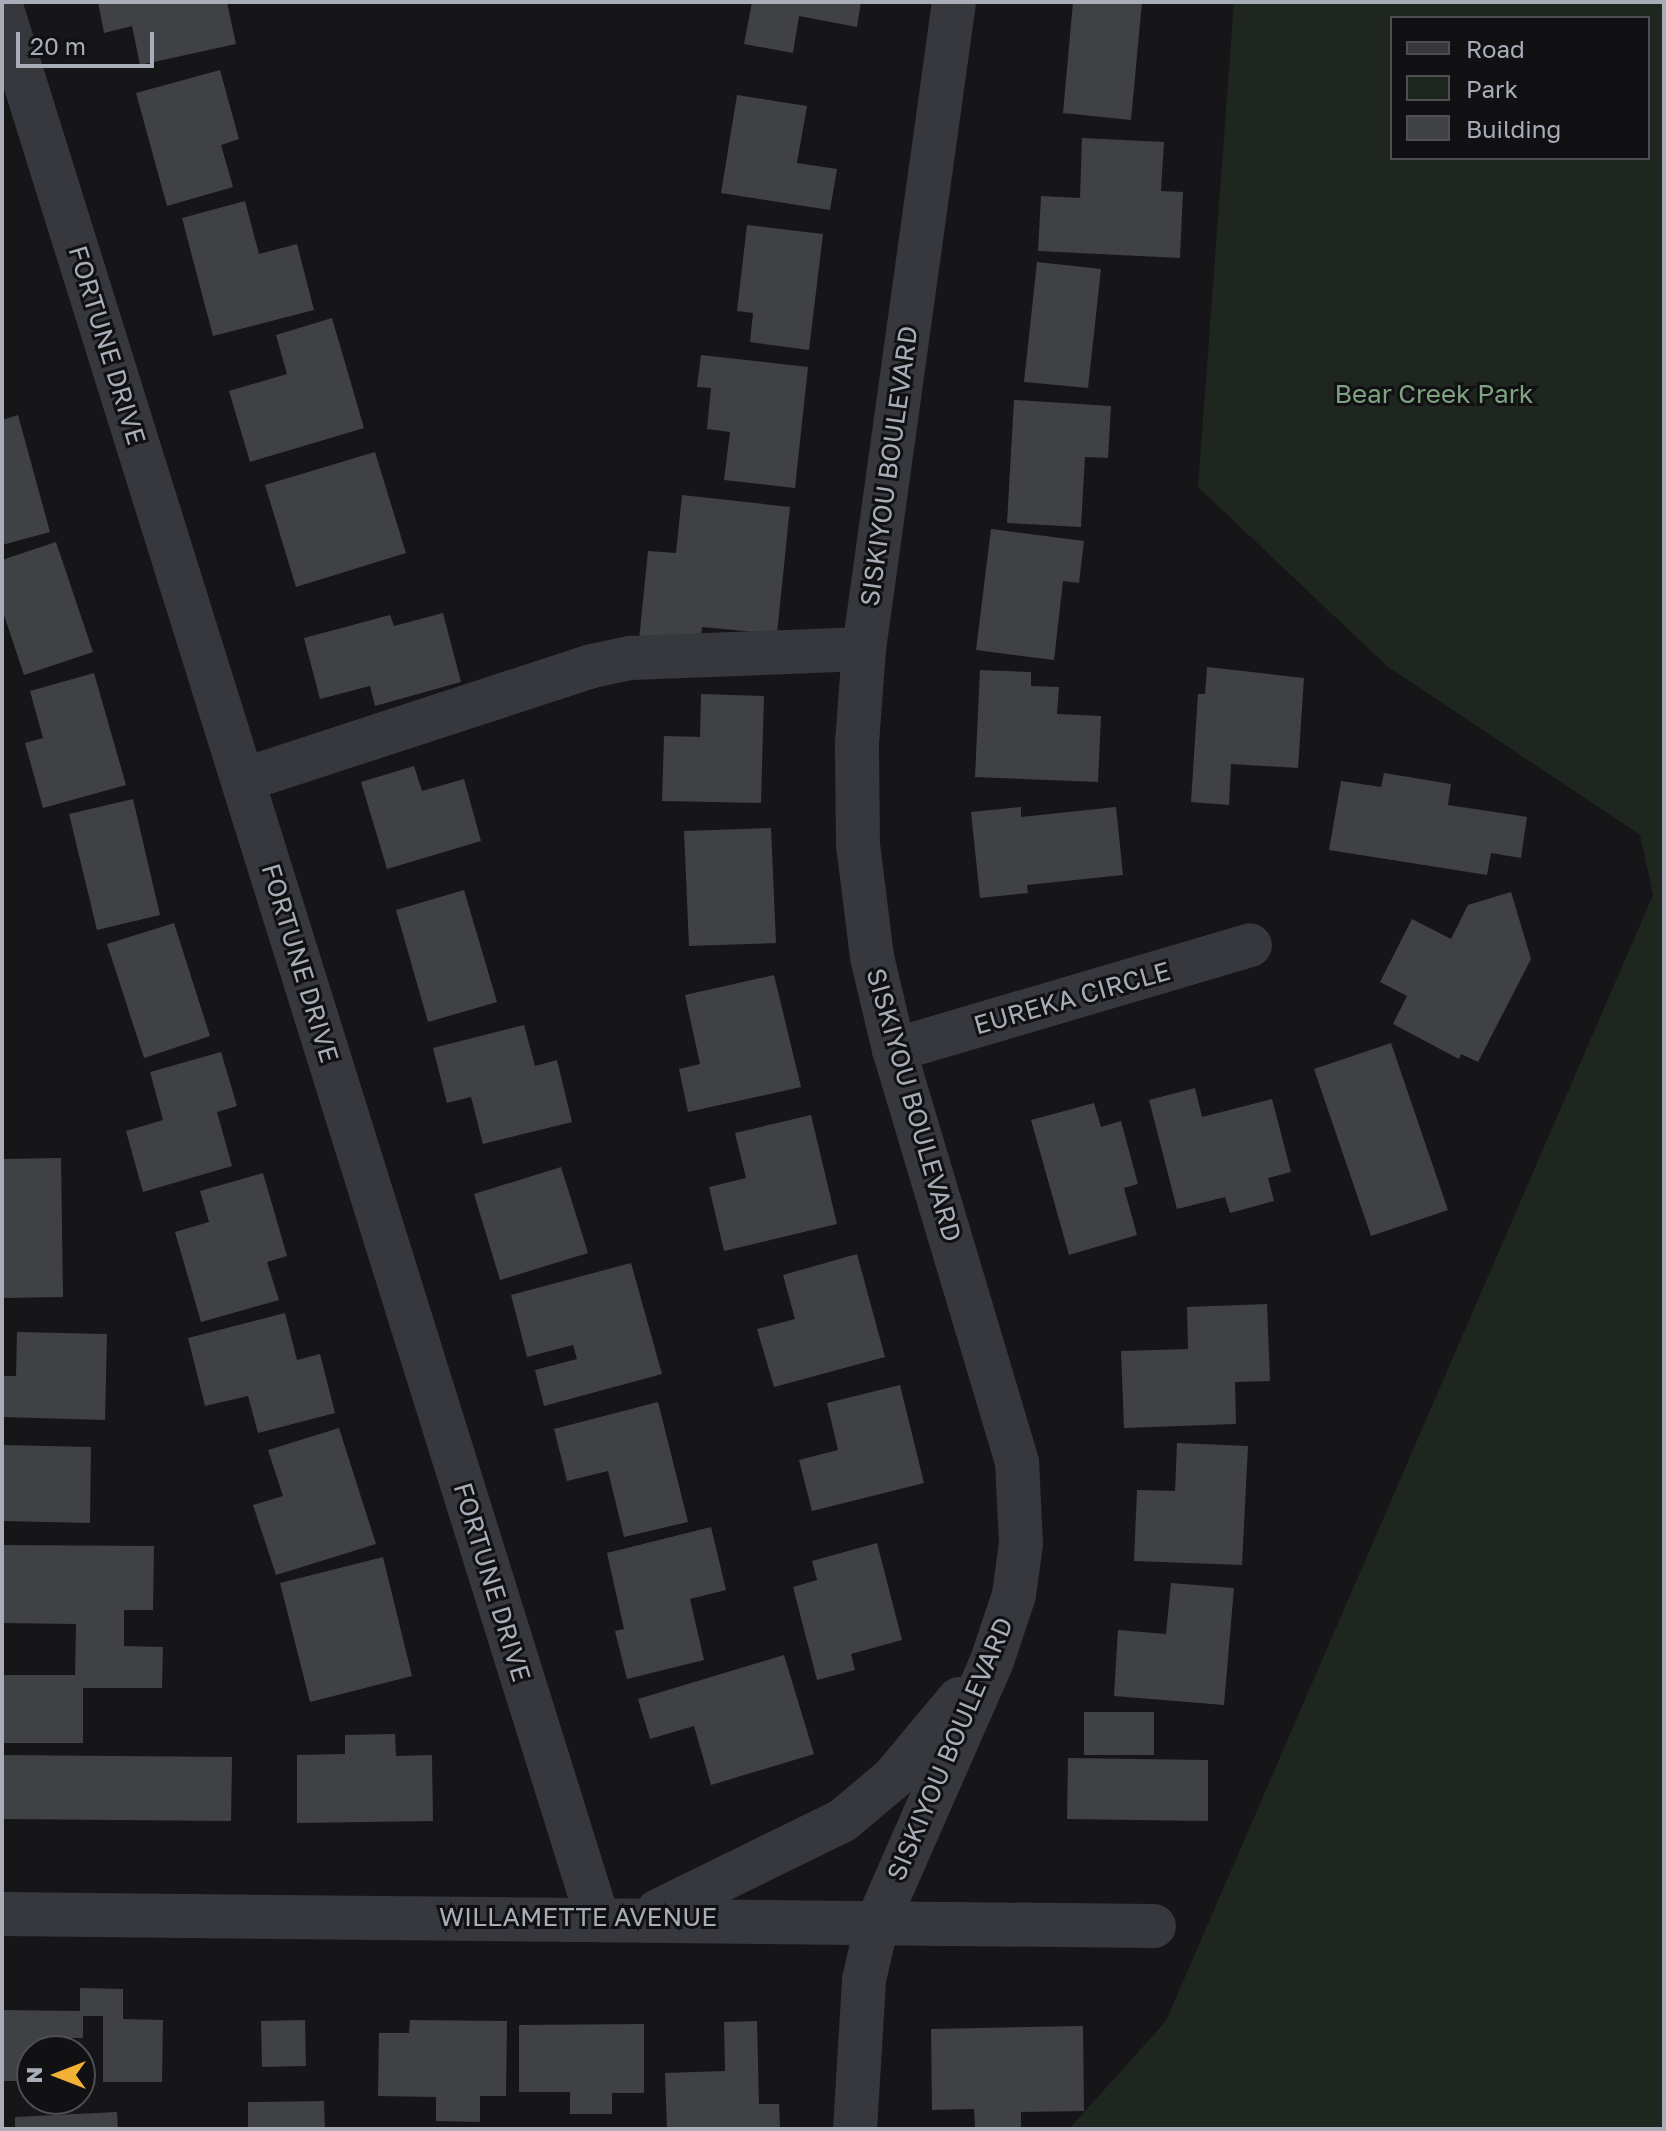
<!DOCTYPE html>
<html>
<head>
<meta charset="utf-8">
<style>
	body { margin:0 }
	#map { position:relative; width:1666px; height:2131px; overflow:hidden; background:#161618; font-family:"Golos Text",sans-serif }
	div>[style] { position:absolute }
	.green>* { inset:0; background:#1e261f }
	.building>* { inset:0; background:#404145 }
	.minor>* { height:44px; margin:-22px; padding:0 22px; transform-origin:22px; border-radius:22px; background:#37383d }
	span { translate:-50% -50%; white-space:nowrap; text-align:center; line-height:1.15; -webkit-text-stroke:6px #111113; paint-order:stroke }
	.street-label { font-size:26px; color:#a8adb8 }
	.park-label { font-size:26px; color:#7fa381 }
	.frame { position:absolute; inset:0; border:4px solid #a8adb8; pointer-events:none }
	.legend { position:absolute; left:1390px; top:16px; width:260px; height:144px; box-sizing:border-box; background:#111113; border:2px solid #4d4f55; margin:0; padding:10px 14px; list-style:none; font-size:24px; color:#a8adb8 }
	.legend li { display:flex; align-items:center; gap:16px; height:40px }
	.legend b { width:40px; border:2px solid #4d4f55 }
	.north { position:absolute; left:16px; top:2035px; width:80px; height:80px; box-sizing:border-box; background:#111113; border:2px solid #4d4f55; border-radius:50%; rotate:270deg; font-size:22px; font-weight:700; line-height:32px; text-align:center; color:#a8adb8 }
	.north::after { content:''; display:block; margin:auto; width:28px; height:36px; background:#f2b134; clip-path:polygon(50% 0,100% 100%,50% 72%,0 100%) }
	.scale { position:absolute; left:16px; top:32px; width:138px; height:36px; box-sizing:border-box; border:4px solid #a8adb8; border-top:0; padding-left:10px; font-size:24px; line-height:28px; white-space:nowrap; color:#a8adb8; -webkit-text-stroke:6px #111113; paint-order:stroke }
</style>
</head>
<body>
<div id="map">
	<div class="green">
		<i style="clip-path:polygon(evenodd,1234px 2px,1664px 2px,1664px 2129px,1069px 2129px,1166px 2021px,1653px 895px,1640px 835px,1388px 667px,1198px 487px,1234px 2px,1392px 18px,1648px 18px,1648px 158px,1392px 158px,1392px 18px)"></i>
	</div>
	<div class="building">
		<i style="clip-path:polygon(98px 2px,227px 2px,236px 44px,140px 65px,132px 26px,104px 33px)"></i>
		<i style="clip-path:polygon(752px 2px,861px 2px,857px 27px,799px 16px,793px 53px,744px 44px)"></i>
		<i style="clip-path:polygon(1073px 2px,1142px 2px,1131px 120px,1063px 113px)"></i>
		<i style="clip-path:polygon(220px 70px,239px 139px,221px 145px,233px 187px,167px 206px,136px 93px)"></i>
		<i style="clip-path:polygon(737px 95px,807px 106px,797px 163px,837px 169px,830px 210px,721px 193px)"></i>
		<i style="clip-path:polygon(1082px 138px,1164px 142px,1161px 191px,1183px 192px,1180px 258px,1038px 251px,1041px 196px,1080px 198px)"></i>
		<i style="clip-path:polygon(245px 201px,259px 254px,297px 244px,314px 310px,213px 336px,182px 218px)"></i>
		<i style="clip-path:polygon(747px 225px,823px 234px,809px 350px,750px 342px,753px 313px,737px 311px)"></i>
		<i style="clip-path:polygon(1037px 262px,1101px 269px,1088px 388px,1024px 382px)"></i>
		<i style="clip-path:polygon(332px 318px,364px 428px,250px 462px,229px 391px,287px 374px,276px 335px)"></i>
		<i style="clip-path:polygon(701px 355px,808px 367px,795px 488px,724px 480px,730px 432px,707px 429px,711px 388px,697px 387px)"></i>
		<i style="clip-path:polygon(1014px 400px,1111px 406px,1108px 458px,1085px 457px,1081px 527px,1007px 523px)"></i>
		<i style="clip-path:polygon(18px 415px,50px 532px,2px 545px,2px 420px)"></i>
		<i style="clip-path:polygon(375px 452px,406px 553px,296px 587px,265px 485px)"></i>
		<i style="clip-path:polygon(682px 495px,790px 507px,777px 634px,702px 627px,700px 646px,639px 640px,648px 551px,676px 553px)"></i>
		<i style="clip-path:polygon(991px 529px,1084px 541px,1079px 583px,1063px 581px,1054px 660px,976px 650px)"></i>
		<i style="clip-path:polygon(56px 542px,93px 652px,24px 675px,2px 609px,2px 560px)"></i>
		<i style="clip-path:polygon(443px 613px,461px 682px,375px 706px,370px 686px,320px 699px,304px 638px,390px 615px,394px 626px)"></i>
		<i style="clip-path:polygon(1207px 667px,1304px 678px,1298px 768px,1231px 764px,1229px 805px,1191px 802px,1198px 694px,1205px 694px)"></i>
		<i style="clip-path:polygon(980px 670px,1031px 672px,1031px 686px,1059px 687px,1057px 714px,1101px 716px,1098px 782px,975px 777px)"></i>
		<i style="clip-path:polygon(94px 673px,126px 785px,43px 808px,25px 743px,43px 738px,30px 691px)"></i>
		<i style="clip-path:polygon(701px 694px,764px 696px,761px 803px,662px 801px,664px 736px,700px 737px)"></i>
		<i style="clip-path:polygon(414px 766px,422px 791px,464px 779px,481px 841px,387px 869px,361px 782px)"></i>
		<i style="clip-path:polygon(1384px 773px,1451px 784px,1448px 805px,1527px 817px,1521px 858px,1491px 853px,1487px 875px,1329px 850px,1341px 781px,1381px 787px)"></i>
		<i style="clip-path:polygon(133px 799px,160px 915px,97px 930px,69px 814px)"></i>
		<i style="clip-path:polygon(1021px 807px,1021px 817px,1116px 807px,1123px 875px,1027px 885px,1028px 893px,980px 898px,971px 812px)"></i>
		<i style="clip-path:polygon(771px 828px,776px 943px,689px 946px,684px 831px)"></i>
		<i style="clip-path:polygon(464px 890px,497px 1002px,428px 1022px,396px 910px)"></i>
		<i style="clip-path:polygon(1511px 892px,1531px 959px,1478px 1062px,1461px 1054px,1459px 1059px,1393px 1024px,1407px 996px,1380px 982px,1412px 919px,1451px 939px,1468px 905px)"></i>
		<i style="clip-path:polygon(174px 923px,210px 1036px,144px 1058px,107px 944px)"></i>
		<i style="clip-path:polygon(774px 975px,801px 1087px,688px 1112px,679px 1069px,700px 1064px,685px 995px)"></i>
		<i style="clip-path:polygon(524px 1025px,535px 1066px,557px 1060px,572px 1122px,483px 1144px,471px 1097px,447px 1103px,433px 1048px)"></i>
		<i style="clip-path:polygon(1391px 1043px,1448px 1210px,1371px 1236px,1314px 1069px)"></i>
		<i style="clip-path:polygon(221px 1052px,237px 1106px,217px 1112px,232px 1166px,143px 1192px,126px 1131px,163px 1120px,150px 1072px)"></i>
		<i style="clip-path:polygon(1195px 1088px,1202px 1117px,1272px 1099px,1291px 1172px,1268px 1178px,1274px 1201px,1230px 1213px,1225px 1197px,1177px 1209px,1149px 1100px)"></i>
		<i style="clip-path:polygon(1094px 1103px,1101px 1127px,1121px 1121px,1138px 1184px,1124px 1188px,1137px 1235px,1069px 1255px,1031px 1120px)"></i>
		<i style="clip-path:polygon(811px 1115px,837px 1224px,724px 1251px,709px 1187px,746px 1178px,735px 1133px)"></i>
		<i style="clip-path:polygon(61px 1158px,63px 1297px,2px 1298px,2px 1159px)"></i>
		<i style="clip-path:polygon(561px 1167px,588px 1253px,500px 1280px,474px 1194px)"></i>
		<i style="clip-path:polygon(263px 1173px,287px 1256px,267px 1262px,279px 1300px,201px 1322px,175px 1232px,209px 1222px,200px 1191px)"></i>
		<i style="clip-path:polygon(857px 1254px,885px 1357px,774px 1387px,757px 1329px,795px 1319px,783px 1275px)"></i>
		<i style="clip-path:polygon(631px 1263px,662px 1374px,544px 1406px,535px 1370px,577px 1359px,573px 1345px,527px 1357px,511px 1295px)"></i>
		<i style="clip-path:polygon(1267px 1304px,1270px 1381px,1235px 1382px,1236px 1424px,1124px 1428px,1121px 1351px,1188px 1349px,1187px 1307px)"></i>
		<i style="clip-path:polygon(285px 1313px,297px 1360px,320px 1354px,335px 1413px,258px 1433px,248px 1396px,205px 1406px,188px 1338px)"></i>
		<i style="clip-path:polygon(17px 1332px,107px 1334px,105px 1420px,2px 1417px,2px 1376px,16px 1376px)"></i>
		<i style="clip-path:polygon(900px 1385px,924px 1483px,812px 1511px,799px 1460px,838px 1450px,827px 1403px)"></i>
		<i style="clip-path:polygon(658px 1402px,688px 1522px,624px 1537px,608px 1471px,567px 1481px,554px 1429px)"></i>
		<i style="clip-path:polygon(339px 1428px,376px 1544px,276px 1575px,253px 1505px,283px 1496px,268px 1450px)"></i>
		<i style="clip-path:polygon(1177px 1443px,1248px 1446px,1242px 1565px,1134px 1561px,1137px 1490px,1175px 1491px)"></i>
		<i style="clip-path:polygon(2px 1445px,91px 1447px,90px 1523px,2px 1521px)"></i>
		<i style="clip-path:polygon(711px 1527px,726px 1590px,690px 1599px,704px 1660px,627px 1679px,615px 1631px,624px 1629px,607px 1553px)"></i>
		<i style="clip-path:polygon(877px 1543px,902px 1640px,851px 1654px,855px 1670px,817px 1680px,793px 1587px,817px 1580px,812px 1561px)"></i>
		<i style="clip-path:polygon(2px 1545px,154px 1546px,153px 1610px,124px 1610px,124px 1646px,163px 1647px,162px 1688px,83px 1688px,83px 1743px,2px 1743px,2px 1675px,75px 1675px,76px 1624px,2px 1623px)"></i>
		<i style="clip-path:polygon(383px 1557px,412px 1676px,310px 1702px,280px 1583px)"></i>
		<i style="clip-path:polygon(1171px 1583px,1234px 1588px,1224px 1705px,1114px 1696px,1118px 1630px,1166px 1634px)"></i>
		<i style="clip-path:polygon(784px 1655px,814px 1754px,711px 1785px,694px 1726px,650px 1739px,638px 1699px)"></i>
		<i style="clip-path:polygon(1084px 1712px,1154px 1712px,1154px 1755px,1084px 1755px)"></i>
		<i style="clip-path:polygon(395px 1734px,396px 1756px,432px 1755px,433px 1821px,297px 1823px,297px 1755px,345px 1754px,345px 1735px)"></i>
		<i style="clip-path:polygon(2px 1755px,232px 1757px,231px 1821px,2px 1819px)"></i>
		<i style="clip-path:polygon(1068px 1758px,1208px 1760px,1208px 1821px,1067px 1819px)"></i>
		<i style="clip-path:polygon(80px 1988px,123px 1989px,123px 2019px,163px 2020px,162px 2082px,103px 2082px,103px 2016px,83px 2016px,83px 2038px,59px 2038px,59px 2051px,32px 2051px,32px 2081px,2px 2081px,2px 2010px,80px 2011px)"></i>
		<i style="clip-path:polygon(305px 2020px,306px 2066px,262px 2067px,261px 2021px)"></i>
		<i style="clip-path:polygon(410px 2020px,507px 2021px,506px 2096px,480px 2096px,480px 2122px,436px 2121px,436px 2097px,378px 2096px,379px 2033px,409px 2033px)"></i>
		<i style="clip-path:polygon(757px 2021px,759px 2104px,779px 2104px,780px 2129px,667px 2129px,665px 2073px,725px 2071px,724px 2022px)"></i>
		<i style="clip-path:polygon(644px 2024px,644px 2093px,612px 2093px,612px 2114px,570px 2114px,570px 2092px,519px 2092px,519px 2025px)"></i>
		<i style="clip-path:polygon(1083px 2026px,1084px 2111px,1021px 2112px,1021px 2127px,975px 2128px,974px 2109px,932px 2110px,931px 2029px)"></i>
		<i style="clip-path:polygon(324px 2101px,325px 2129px,248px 2129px,248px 2102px)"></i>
		<i style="clip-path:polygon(117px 2112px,118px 2129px,15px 2129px,15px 2117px)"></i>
	</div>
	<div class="minor">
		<i style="left:2px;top:9px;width:1999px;rotate:72.68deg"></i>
		<i style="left:243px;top:780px;width:367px;rotate:-18.1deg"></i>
		<i style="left:592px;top:666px;width:40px;rotate:-12deg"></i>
		<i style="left:631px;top:658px;width:233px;rotate:-2.2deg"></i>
		<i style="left:894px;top:1050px;width:371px;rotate:-16.4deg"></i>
		<i style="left:658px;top:1911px;width:205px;rotate:-26.1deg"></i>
		<i style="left:842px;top:1821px;width:67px;rotate:-40.1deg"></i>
		<i style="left:893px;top:1778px;width:103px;rotate:-50.1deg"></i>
		<i style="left:2px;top:1914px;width:1152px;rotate:0.6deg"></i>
		<i style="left:855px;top:2129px;width:149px;rotate:-86.5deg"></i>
		<i style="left:864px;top:1980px;width:58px;rotate:-77.2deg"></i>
		<i style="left:877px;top:1923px;width:286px;rotate:-66.3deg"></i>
		<i style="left:992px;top:1661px;width:70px;rotate:-71.6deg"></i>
		<i style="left:1014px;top:1595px;width:52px;rotate:-82.3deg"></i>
		<i style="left:1021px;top:1543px;width:81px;rotate:-92.8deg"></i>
		<i style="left:1017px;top:1462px;width:430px;rotate:-106.6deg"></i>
		<i style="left:894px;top:1050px;width:96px;rotate:-103.3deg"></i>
		<i style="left:872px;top:957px;width:113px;rotate:-97.1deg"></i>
		<i style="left:858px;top:845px;width:102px;rotate:-90.6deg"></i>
		<i style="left:857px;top:743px;width:94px;rotate:-85.7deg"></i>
		<i style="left:864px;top:649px;width:653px;rotate:-82.08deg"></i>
	</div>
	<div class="street-label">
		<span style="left:107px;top:345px;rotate:73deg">FORTUNE DRIVE</span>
		<span style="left:889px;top:466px;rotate:-82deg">SISKIYOU BOULEVARD</span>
		<span style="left:300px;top:963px;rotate:73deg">FORTUNE DRIVE</span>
		<span style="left:1072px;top:998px;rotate:-16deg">EUREKA CIRCLE</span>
		<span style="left:914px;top:1105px;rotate:74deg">SISKIYOU BOULEVARD</span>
		<span style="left:492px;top:1582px;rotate:73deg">FORTUNE DRIVE</span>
		<span style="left:950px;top:1749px;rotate:-67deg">SISKIYOU BOULEVARD</span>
		<span style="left:578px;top:1917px">WILLAMETTE AVENUE</span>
	</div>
	<div class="park-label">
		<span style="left:1434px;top:394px">Bear Creek Park</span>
	</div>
	<div class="frame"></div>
	<ul class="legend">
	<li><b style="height:10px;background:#37383d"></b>Road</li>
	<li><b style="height:22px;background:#1e261f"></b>Park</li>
	<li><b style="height:22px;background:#404145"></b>Building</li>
	</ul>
	<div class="north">N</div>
	<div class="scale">20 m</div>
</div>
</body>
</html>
